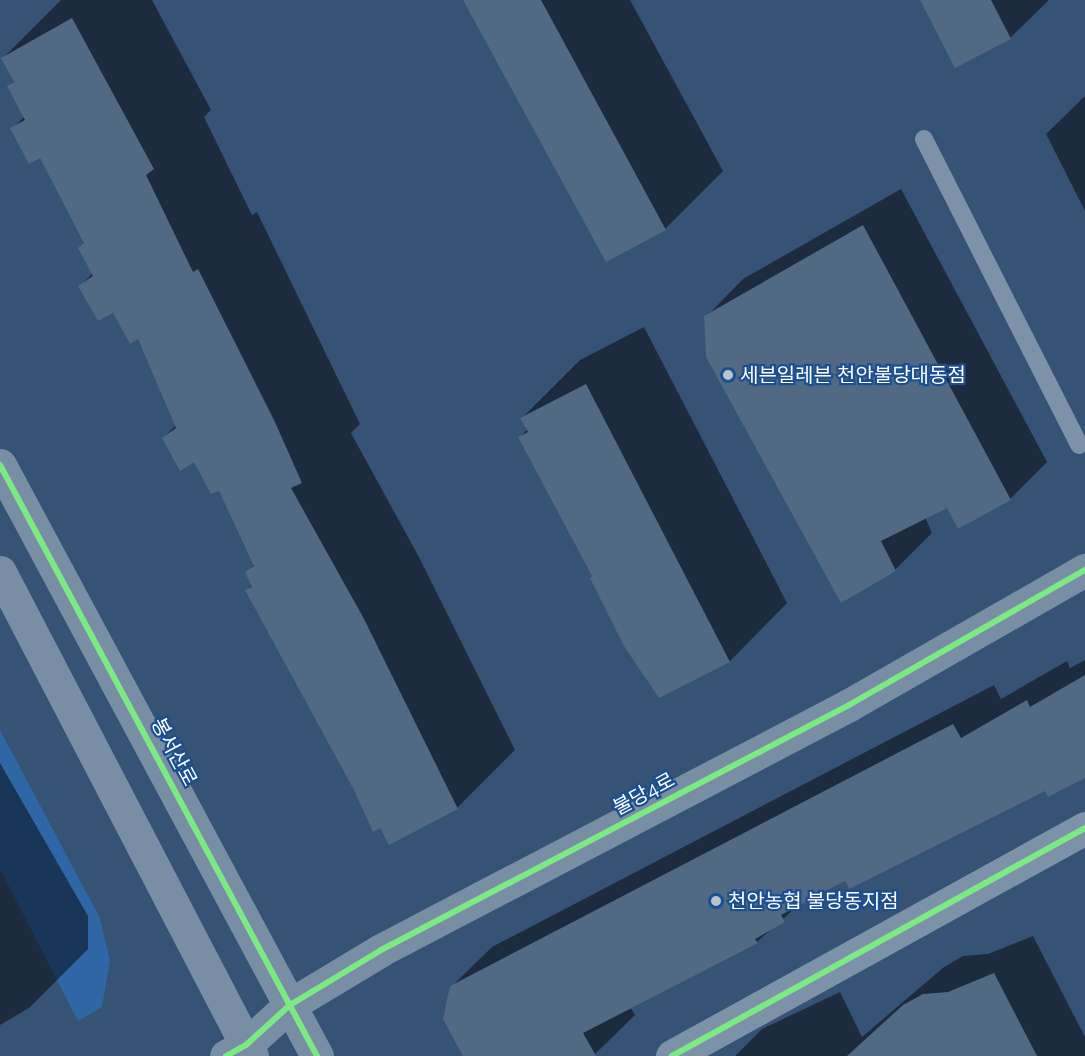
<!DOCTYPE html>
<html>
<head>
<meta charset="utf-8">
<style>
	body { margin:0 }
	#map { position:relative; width:1085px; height:1056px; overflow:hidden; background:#365274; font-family:Raleway,"Noto Sans KR",sans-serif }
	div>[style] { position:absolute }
	.green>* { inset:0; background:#2f66a5 }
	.shadow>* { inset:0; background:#0007 }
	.building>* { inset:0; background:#526984 }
	.lane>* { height:18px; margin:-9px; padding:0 9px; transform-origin:9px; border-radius:9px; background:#7d92a8 }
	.street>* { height:33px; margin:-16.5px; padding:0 16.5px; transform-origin:16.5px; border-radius:16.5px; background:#7d92a8 }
	.secondary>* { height:33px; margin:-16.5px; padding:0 16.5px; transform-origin:16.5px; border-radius:16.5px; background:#798da4 }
	.cycleway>* { height:6px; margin:-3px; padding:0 3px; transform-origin:3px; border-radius:3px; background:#7ce984 }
	.dots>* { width:16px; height:16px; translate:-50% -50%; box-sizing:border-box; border:3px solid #1b4f8f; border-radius:50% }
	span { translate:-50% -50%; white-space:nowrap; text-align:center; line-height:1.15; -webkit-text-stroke:4.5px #1b4f8f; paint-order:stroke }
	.poi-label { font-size:20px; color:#fff }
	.left { translate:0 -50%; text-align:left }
	.street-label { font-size:20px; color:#fff }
</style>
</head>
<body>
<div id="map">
	<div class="green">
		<i style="clip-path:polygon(0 730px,100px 918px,110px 961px,102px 1007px,78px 1021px,0 869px)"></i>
	</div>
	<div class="shadow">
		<i style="clip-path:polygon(61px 0,152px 0,211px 110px,204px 117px,252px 215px,257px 212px,360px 424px,351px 433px,420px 559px,515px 750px,457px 808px,355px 789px,247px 591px,253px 585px,247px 572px,255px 564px,219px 489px,195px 460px,163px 438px,176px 425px,138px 337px,114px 311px,80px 286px,93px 273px,86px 242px,40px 156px,12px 129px,25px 116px,9px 86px,15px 80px,3px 58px)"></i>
		<i style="clip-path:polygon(464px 0,630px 0,723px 171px,665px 229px)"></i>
		<i style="clip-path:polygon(922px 0,1049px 0,1010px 38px)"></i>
		<i style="clip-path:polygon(1085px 96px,1085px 211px,1046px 134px)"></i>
		<i style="clip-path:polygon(901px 189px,1047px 462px,1010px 499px,947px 506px,925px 517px,932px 533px,895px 570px,706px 317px,743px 279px)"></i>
		<i style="clip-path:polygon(644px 327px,787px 603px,730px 661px,660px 696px,520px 437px,528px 429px,522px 418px,580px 360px)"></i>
		<i style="clip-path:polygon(1085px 660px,1085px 776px,1045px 789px,845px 879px,801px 903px,757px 942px,630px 1007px,635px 1015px,593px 1056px,464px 1056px,451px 987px,492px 947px,994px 685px,1001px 699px,1067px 661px,1070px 668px)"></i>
		<i style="clip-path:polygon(0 763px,88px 916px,88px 949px,29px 1008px,0 1025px)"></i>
		<i style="clip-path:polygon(1033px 936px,1085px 1037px,1085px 1056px,735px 1056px,762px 1029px,840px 992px,862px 1037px,944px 967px,963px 956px,988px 954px)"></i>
	</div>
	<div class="building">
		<i style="clip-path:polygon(463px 0,541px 0,666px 230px,606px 262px)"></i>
		<i style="clip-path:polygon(920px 0,991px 0,1011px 39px,955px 68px)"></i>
		<i style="clip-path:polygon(72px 18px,154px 169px,146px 175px,193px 272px,198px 269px,274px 420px,302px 483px,291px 488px,363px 617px,458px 809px,389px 845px,380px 828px,373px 832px,354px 790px,245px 590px,252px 587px,245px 572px,254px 566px,219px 491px,211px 494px,194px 462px,180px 471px,162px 438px,176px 428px,138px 339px,130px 344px,113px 313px,98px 321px,78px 286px,93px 276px,78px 248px,84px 243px,40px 158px,29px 164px,10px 128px,25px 120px,7px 86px,14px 82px,1px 58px)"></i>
		<i style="clip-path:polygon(863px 225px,1011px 500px,958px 529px,947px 508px,881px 541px,896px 571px,841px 603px,706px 357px,704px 316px)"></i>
		<i style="clip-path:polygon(586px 384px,730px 662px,659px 698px,624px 646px,590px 578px,592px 576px,518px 437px,528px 432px,520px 418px)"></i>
		<i style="clip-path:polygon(1085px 675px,1085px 778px,1048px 797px,1045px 791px,849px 889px,845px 881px,781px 915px,785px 922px,755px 939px,758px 943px,583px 1033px,596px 1056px,463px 1056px,443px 1019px,450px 986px,953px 724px,961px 738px,1027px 700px,1030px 707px)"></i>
		<i style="clip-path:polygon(994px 973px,1037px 1056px,847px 1056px,903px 1005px,923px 994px,948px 992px)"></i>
	</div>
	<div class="lane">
		<i style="left:924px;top:139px;width:343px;rotate:63.1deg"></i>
	</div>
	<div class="street">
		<i style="left:672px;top:1056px;width:472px;rotate:-28.9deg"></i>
	</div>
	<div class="secondary">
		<i style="left:0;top:465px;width:671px;rotate:61.79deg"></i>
		<i style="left:0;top:572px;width:546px;rotate:62.5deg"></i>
		<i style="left:226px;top:1056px;width:23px;rotate:-29deg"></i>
		<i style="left:246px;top:1045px;width:59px;rotate:-42.3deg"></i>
		<i style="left:290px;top:1005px;width:106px;rotate:-31.1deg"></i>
		<i style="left:381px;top:950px;width:528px;rotate:-27.63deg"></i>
		<i style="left:849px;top:705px;width:272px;rotate:-29.8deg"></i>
	</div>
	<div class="cycleway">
		<i style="left:0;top:465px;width:671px;rotate:61.79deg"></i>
		<i style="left:226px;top:1056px;width:23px;rotate:-29deg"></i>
		<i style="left:246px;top:1045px;width:59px;rotate:-42.3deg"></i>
		<i style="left:290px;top:1005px;width:106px;rotate:-31.1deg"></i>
		<i style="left:381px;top:950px;width:528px;rotate:-27.63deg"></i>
		<i style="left:849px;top:705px;width:272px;rotate:-29.8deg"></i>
		<i style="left:672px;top:1056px;width:472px;rotate:-28.9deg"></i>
	</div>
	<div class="dots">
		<i style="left:728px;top:375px;background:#b9c2ce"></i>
		<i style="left:716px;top:901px;background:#b9c2ce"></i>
	</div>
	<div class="poi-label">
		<span class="left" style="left:740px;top:375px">세븐일레븐 천안불당대동점</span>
		<span class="left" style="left:728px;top:901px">천안농협 불당동지점</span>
	</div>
	<div class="street-label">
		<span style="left:174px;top:752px;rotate:62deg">봉서산로</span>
		<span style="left:644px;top:794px;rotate:-28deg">불당4로</span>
	</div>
</div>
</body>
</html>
